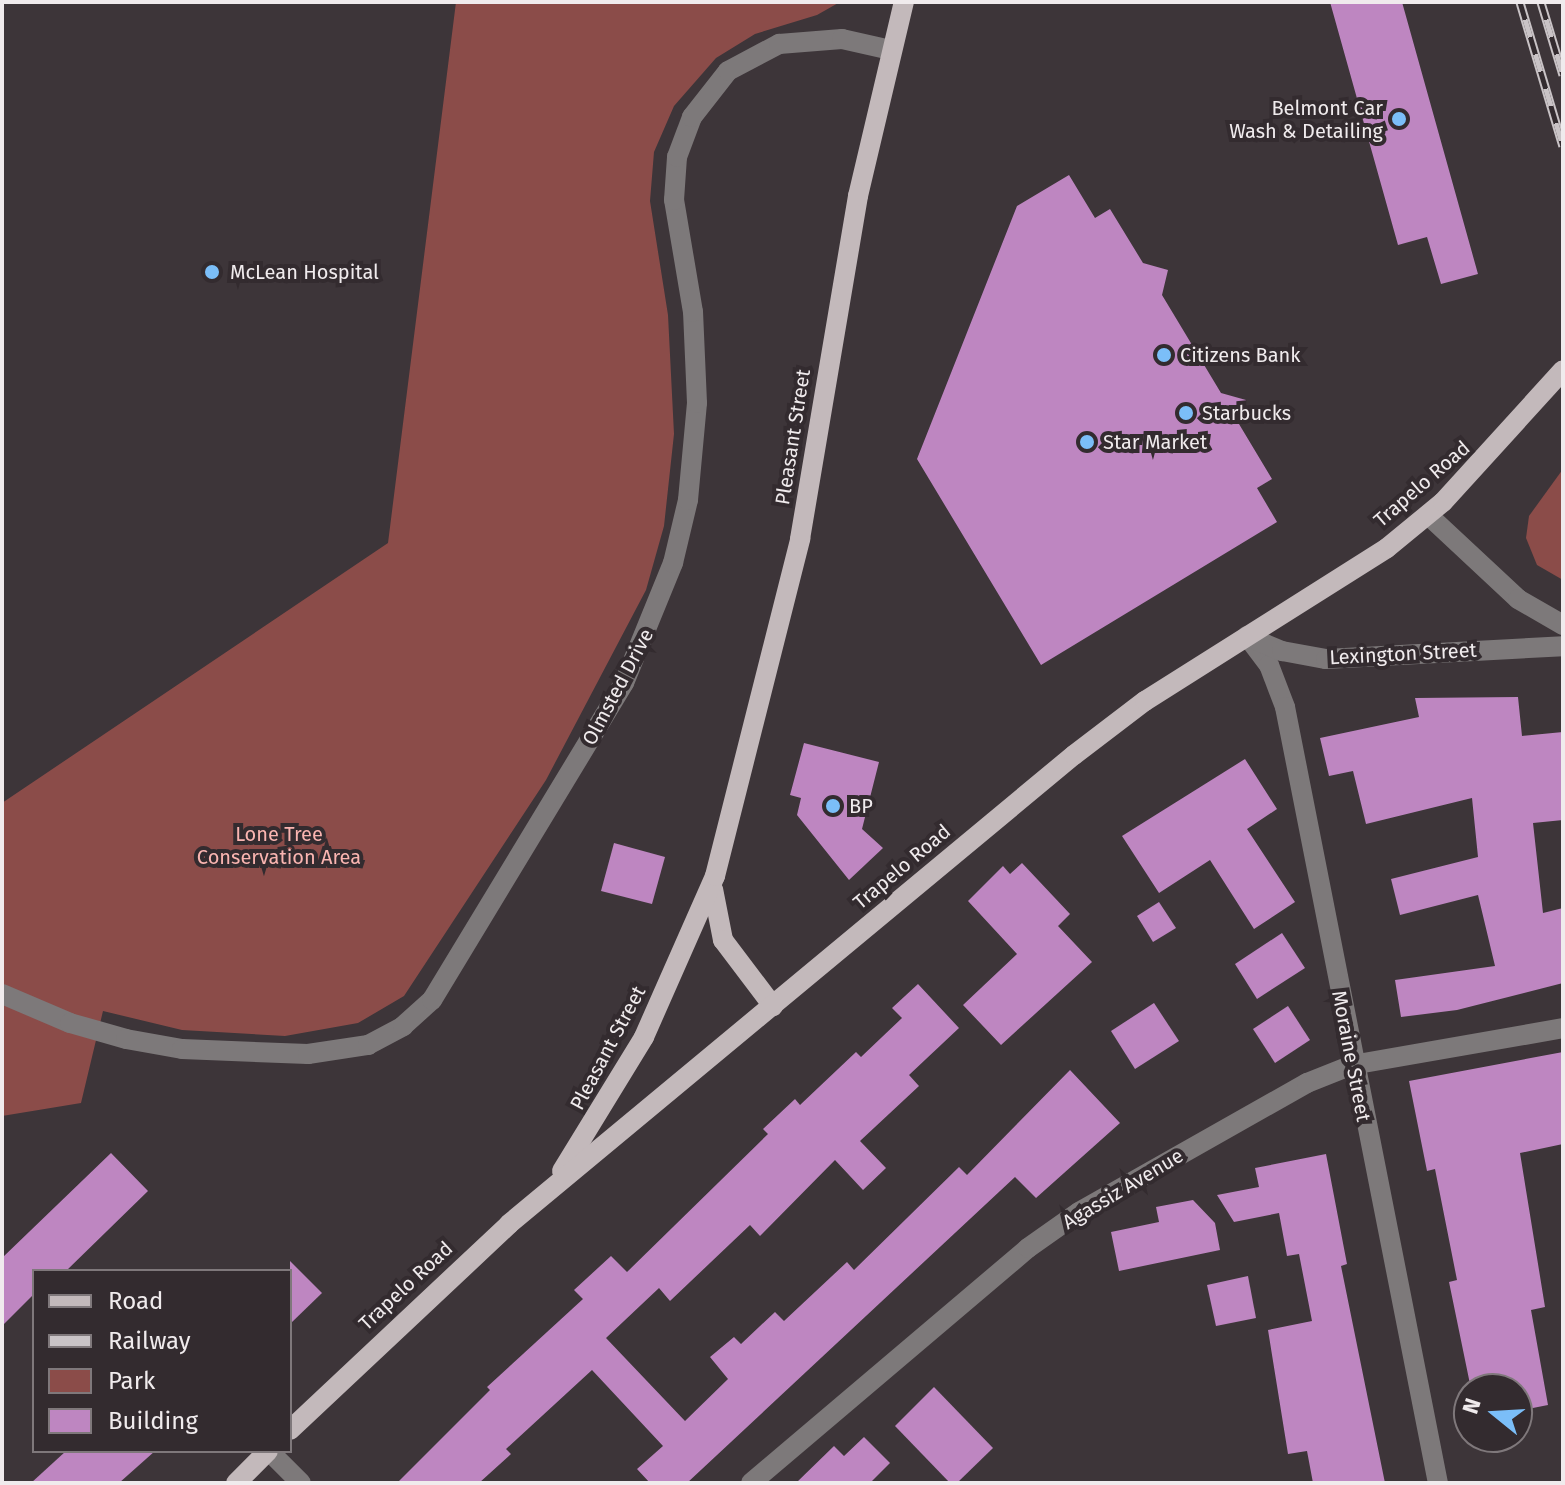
<!DOCTYPE html>
<html>
<head>
<meta charset="utf-8">
<style>
	body { margin:0 }
	#map { position:relative; width:1565px; height:1485px; overflow:hidden; background:#3d3539; font-family:"Fira Sans",sans-serif }
	div>[style] { position:absolute }
	.green>* { inset:0; background:#8b4c49 }
	.building>* { inset:0; background:#be86c1 }
	.minor>* { height:20px; margin:-10px; padding:0 10px; transform-origin:10px; border-radius:10px; background:#7d797a }
	.major>* { height:20px; margin:-10px; padding:0 10px; transform-origin:10px; border-radius:10px; background:#c3b9bb }
	.rail>* { height:9px; margin-top:-4.5px; transform-origin:0; background:repeating-linear-gradient(90deg,#332b2f 0 18px,#c9c3c6 0 36px); box-sizing:border-box; border-block:2px solid #c9c3c6 }
	.dots>* { width:22px; height:22px; translate:-50% -50%; box-sizing:border-box; border:4px solid #332b2f; border-radius:50% }
	span { translate:-50% -50%; white-space:nowrap; text-align:center; line-height:1.15; -webkit-text-stroke:8px #332b2f; paint-order:stroke }
	.poi-label { font-size:20px; color:#f0ebed }
	.right { translate:-100% -50%; text-align:right }
	.left { translate:0 -50%; text-align:left }
	.street-label { font-size:20px; color:#f0ebed }
	.park-label { font-size:20px; color:#fab5b1 }
	.frame { position:absolute; inset:0; border:4px solid #f0ebed; pointer-events:none }
	.legend { position:absolute; left:32px; top:1269px; width:260px; height:184px; box-sizing:border-box; background:#332b2f; border:2px solid #7f787b; margin:0; padding:10px 14px; list-style:none; font-size:24px; color:#f0ebed }
	.legend li { display:flex; align-items:center; gap:16px; height:40px }
	.legend b { width:40px; border:2px solid #7f787b }
	.north { position:absolute; left:1453px; top:1373px; width:80px; height:80px; box-sizing:border-box; background:#332b2f; border:2px solid #7f787b; border-radius:50%; rotate:288deg; font-size:22px; font-weight:700; line-height:32px; text-align:center; color:#f0ebed }
	.north::after { content:''; display:block; margin:auto; width:28px; height:36px; background:#7bbef8; clip-path:polygon(50% 0,100% 100%,50% 72%,0 100%) }
</style>
</head>
<body>
<div id="map">
	<div class="green">
		<i style="clip-path:polygon(456px 2px,840px 2px,817px 15px,755px 34px,716px 58px,674px 106px,654px 152px,650px 201px,668px 315px,674px 434px,664px 526px,646px 590px,546px 780px,404px 996px,358px 1023px,285px 1036px,182px 1030px,103px 1011px,81px 1103px,2px 1116px,2px 803px,388px 543px)"></i>
		<i style="clip-path:polygon(1563px 469px,1563px 580px,1537px 565px,1526px 538px,1529px 516px)"></i>
	</div>
	<div class="building">
		<i style="clip-path:polygon(1330px 2px,1402px 2px,1478px 274px,1441px 284px,1427px 237px,1398px 245px)"></i>
		<i style="clip-path:polygon(1069px 175px,1095px 218px,1110px 209px,1143px 263px,1168px 270px,1162px 295px,1221px 393px,1246px 400px,1239px 424px,1272px 479px,1257px 488px,1277px 522px,1041px 665px,917px 459px,1017px 206px)"></i>
		<i style="clip-path:polygon(1518px 697px,1522px 736px,1563px 732px,1563px 820px,1533px 823px,1543px 913px,1563px 908px,1563px 983px,1457px 1010px,1401px 1017px,1395px 980px,1495px 966px,1478px 895px,1400px 915px,1391px 879px,1478px 857px,1472px 798px,1366px 824px,1353px 771px,1329px 776px,1320px 738px,1419px 717px,1415px 698px)"></i>
		<i style="clip-path:polygon(804px 743px,879px 762px,862px 829px,883px 848px,849px 880px,797px 815px,801px 798px,790px 795px)"></i>
		<i style="clip-path:polygon(1245px 759px,1277px 809px,1247px 829px,1295px 902px,1254px 929px,1210px 860px,1159px 893px,1122px 836px)"></i>
		<i style="clip-path:polygon(614px 843px,665px 857px,652px 904px,601px 891px)"></i>
		<i style="clip-path:polygon(1022px 863px,1070px 914px,1058px 926px,1092px 962px,1001px 1045px,963px 1005px,1017px 954px,968px 901px,1003px 866px,1010px 874px)"></i>
		<i style="clip-path:polygon(1159px 902px,1176px 928px,1153px 942px,1137px 916px)"></i>
		<i style="clip-path:polygon(1282px 933px,1305px 968px,1257px 999px,1235px 964px)"></i>
		<i style="clip-path:polygon(918px 984px,959px 1028px,909px 1075px,919px 1086px,860px 1141px,886px 1168px,863px 1190px,835px 1160px,760px 1236px,750px 1225px,670px 1301px,659px 1288px,606px 1338px,685px 1421px,728px 1379px,710px 1357px,734px 1337px,741px 1344px,775px 1312px,784px 1321px,847px 1262px,854px 1270px,959px 1167px,967px 1175px,1070px 1070px,1120px 1123px,1036px 1198px,1015px 1177px,687px 1483px,650px 1483px,637px 1469px,663px 1446px,592px 1370px,506px 1449px,511px 1454px,479px 1483px,397px 1483px,490px 1390px,487px 1387px,583px 1299px,574px 1290px,611px 1256px,627px 1272px,768px 1134px,763px 1129px,795px 1099px,800px 1105px,856px 1052px,861px 1057px,902px 1018px,892px 1008px)"></i>
		<i style="clip-path:polygon(1154px 1003px,1179px 1041px,1135px 1069px,1111px 1031px)"></i>
		<i style="clip-path:polygon(1288px 1006px,1310px 1040px,1275px 1063px,1253px 1029px)"></i>
		<i style="clip-path:polygon(1563px 1052px,1563px 1144px,1520px 1153px,1545px 1307px,1531px 1310px,1548px 1405px,1517px 1411px,1517px 1389px,1471px 1389px,1449px 1282px,1457px 1280px,1435px 1169px,1427px 1171px,1409px 1081px)"></i>
		<i style="clip-path:polygon(111px 1153px,148px 1191px,66px 1271px,34px 1271px,34px 1294px,2px 1326px,2px 1258px)"></i>
		<i style="clip-path:polygon(1326px 1154px,1347px 1264px,1341px 1266px,1385px 1483px,1313px 1483px,1307px 1451px,1288px 1454px,1268px 1330px,1312px 1321px,1299px 1254px,1287px 1256px,1279px 1213px,1234px 1222px,1217px 1195px,1259px 1187px,1255px 1168px)"></i>
		<i style="clip-path:polygon(1193px 1200px,1215px 1223px,1220px 1250px,1119px 1271px,1111px 1232px,1159px 1222px,1156px 1207px)"></i>
		<i style="clip-path:polygon(290px 1261px,322px 1293px,290px 1324px)"></i>
		<i style="clip-path:polygon(1248px 1276px,1256px 1318px,1216px 1326px,1207px 1285px)"></i>
		<i style="clip-path:polygon(934px 1387px,993px 1448px,957px 1483px,950px 1483px,895px 1426px)"></i>
		<i style="clip-path:polygon(864px 1437px,890px 1463px,870px 1483px,796px 1483px,834px 1446px,844px 1456px)"></i>
		<i style="clip-path:polygon(66px 1451px,155px 1451px,119px 1483px,31px 1483px)"></i>
	</div>
	<div class="minor">
		<i style="left:1428px;top:515px;width:123px;rotate:43deg"></i>
		<i style="left:1518px;top:599px;width:52px;rotate:30deg"></i>
		<i style="left:1247px;top:636px;width:36px;rotate:53deg"></i>
		<i style="left:1269px;top:665px;width:45px;rotate:69.1deg"></i>
		<i style="left:1285px;top:707px;width:791px;rotate:78.85deg"></i>
		<i style="left:1251px;top:638px;width:34px;rotate:23deg"></i>
		<i style="left:1282px;top:651px;width:45px;rotate:10.3deg"></i>
		<i style="left:1326px;top:659px;width:237px;rotate:-3.1deg"></i>
		<i style="left:2px;top:994px;width:74px;rotate:23.1deg"></i>
		<i style="left:70px;top:1023px;width:58px;rotate:15.9deg"></i>
		<i style="left:126px;top:1039px;width:57px;rotate:10.1deg"></i>
		<i style="left:182px;top:1049px;width:126px;rotate:2.3deg"></i>
		<i style="left:308px;top:1054px;width:61px;rotate:-8.5deg"></i>
		<i style="left:368px;top:1045px;width:40px;rotate:-28deg"></i>
		<i style="left:403px;top:1026px;width:39px;rotate:-42deg"></i>
		<i style="left:432px;top:1000px;width:371px;rotate:-58.8deg"></i>
		<i style="left:624px;top:683px;width:130px;rotate:-67.8deg"></i>
		<i style="left:673px;top:563px;width:65px;rotate:-76.6deg"></i>
		<i style="left:688px;top:500px;width:97px;rotate:-84.7deg"></i>
		<i style="left:697px;top:403px;width:91px;rotate:-92.5deg"></i>
		<i style="left:693px;top:312px;width:114px;rotate:-99.6deg"></i>
		<i style="left:674px;top:200px;width:43px;rotate:-86deg"></i>
		<i style="left:677px;top:157px;width:43px;rotate:-69.4deg"></i>
		<i style="left:692px;top:117px;width:58px;rotate:-52deg"></i>
		<i style="left:728px;top:71px;width:58px;rotate:-27.9deg"></i>
		<i style="left:779px;top:44px;width:63px;rotate:-4.5deg"></i>
		<i style="left:842px;top:39px;width:50px;rotate:12.7deg"></i>
		<i style="left:269px;top:1451px;width:45px;rotate:45deg"></i>
		<i style="left:751px;top:1483px;width:363px;rotate:-40.3deg"></i>
		<i style="left:1028px;top:1248px;width:62px;rotate:-35.2deg"></i>
		<i style="left:1079px;top:1212px;width:262px;rotate:-29.5deg"></i>
		<i style="left:1307px;top:1083px;width:48px;rotate:-21.8deg"></i>
		<i style="left:1352px;top:1065px;width:214px;rotate:-9.9deg"></i>
	</div>
	<div class="major">
		<i style="left:713px;top:889px;width:52px;rotate:78.9deg"></i>
		<i style="left:723px;top:940px;width:83px;rotate:52.9deg"></i>
		<i style="left:562px;top:1171px;width:157px;rotate:-58.5deg"></i>
		<i style="left:644px;top:1037px;width:176px;rotate:-66.2deg"></i>
		<i style="left:715px;top:876px;width:348px;rotate:-75.8deg"></i>
		<i style="left:800px;top:539px;width:348px;rotate:-80.4deg"></i>
		<i style="left:858px;top:196px;width:199px;rotate:-76.7deg"></i>
		<i style="left:290px;top:1430px;width:301px;rotate:-43.2deg"></i>
		<i style="left:509px;top:1224px;width:734px;rotate:-39.7deg"></i>
		<i style="left:1074px;top:755px;width:89px;rotate:-37.3deg"></i>
		<i style="left:1145px;top:701px;width:286px;rotate:-32.3deg"></i>
		<i style="left:1387px;top:548px;width:72px;rotate:-39.4deg"></i>
		<i style="left:1443px;top:502px;width:178px;rotate:-47.7deg"></i>
		<i style="left:236px;top:1483px;width:45px;rotate:-45deg"></i>
	</div>
	<div class="rail">
		<i style="left:1520px;top:2px;width:150px;rotate:73.4deg"></i>
		<i style="left:1541px;top:2px;width:76px;rotate:73.2deg"></i>
	</div>
	<div class="dots">
		<i style="left:1399px;top:119px;background:#7bbef8"></i>
		<i style="left:212px;top:272px;background:#7bbef8"></i>
		<i style="left:1164px;top:355px;background:#7bbef8"></i>
		<i style="left:1186px;top:413px;background:#7bbef8"></i>
		<i style="left:1087px;top:442px;background:#7bbef8"></i>
		<i style="left:833px;top:806px;background:#7bbef8"></i>
	</div>
	<div class="poi-label">
		<span class="right" style="left:1383px;top:120px">Belmont Car<br>Wash &amp; Detailing</span>
		<span class="left" style="left:230px;top:272px">McLean Hospital</span>
		<span class="left" style="left:1180px;top:355px">Citizens Bank</span>
		<span class="left" style="left:1202px;top:413px">Starbucks</span>
		<span class="left" style="left:1103px;top:442px">Star Market</span>
		<span class="left" style="left:849px;top:806px">BP</span>
	</div>
	<div class="street-label">
		<span style="left:793px;top:437px;rotate:-81deg">Pleasant Street</span>
		<span style="left:1422px;top:484px;rotate:-41deg">Trapelo Road</span>
		<span style="left:1403px;top:654px;rotate:-3deg">Lexington Street</span>
		<span style="left:618px;top:687px;rotate:-62deg">Olmsted Drive</span>
		<span style="left:902px;top:867px;rotate:-40deg">Trapelo Road</span>
		<span style="left:608px;top:1048px;rotate:-62deg">Pleasant Street</span>
		<span style="left:1351px;top:1056px;rotate:79deg">Moraine Street</span>
		<span style="left:1123px;top:1189px;rotate:-31deg">Agassiz Avenue</span>
		<span style="left:406px;top:1286px;rotate:-43deg">Trapelo Road</span>
	</div>
	<div class="park-label">
		<span style="left:279px;top:846px">Lone Tree<br>Conservation Area</span>
	</div>
	<div class="frame"></div>
	<ul class="legend">
	<li><b style="height:10px;background:#c3b9bb"></b>Road</li>
	<li><b style="height:10px;background:#c9c3c6"></b>Railway</li>
	<li><b style="height:22px;background:#8b4c49"></b>Park</li>
	<li><b style="height:22px;background:#be86c1"></b>Building</li>
	</ul>
	<div class="north">N</div>
</div>
</body>
</html>
